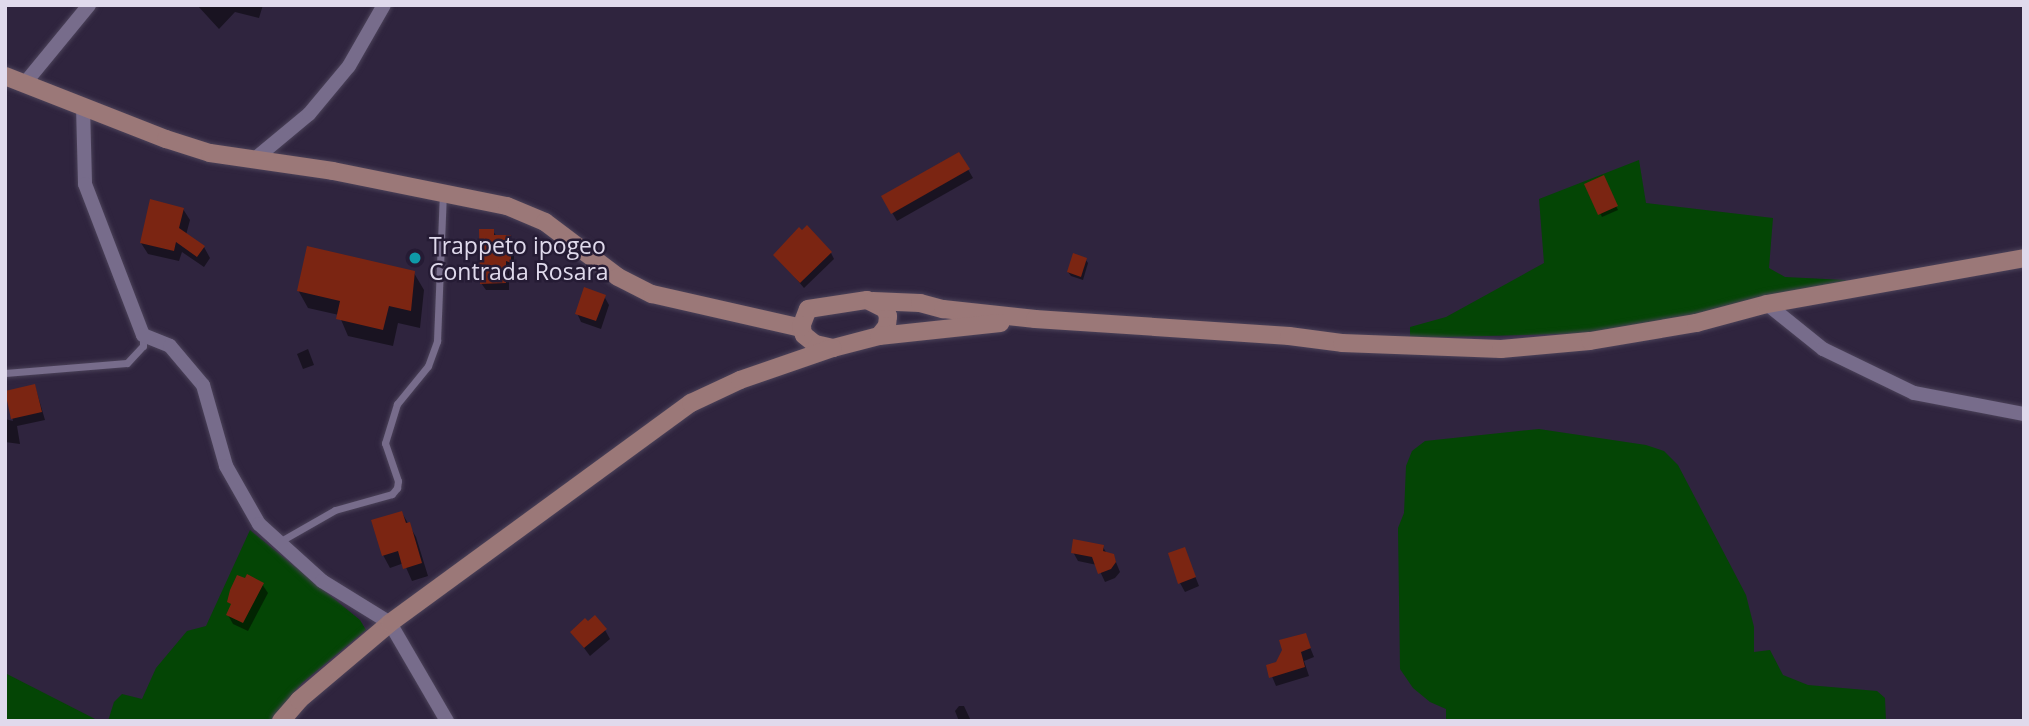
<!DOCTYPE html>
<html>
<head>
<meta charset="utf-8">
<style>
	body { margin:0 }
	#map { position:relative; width:2029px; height:726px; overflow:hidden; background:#2f243e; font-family:"Open Sans",sans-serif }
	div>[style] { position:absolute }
	.green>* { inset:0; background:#044505 }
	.shadow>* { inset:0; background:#0007 }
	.building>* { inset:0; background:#7b2512 }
	.roads { filter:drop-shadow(0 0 2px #4b4259) drop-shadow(0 0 2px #4b4259) }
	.lane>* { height:7px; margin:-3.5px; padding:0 3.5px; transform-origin:3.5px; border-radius:3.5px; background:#776c8b }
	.street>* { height:14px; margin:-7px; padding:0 7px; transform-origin:7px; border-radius:7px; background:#776c8b }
	.secondary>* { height:18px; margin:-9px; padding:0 9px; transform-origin:9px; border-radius:9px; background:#9b7878 }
	.dots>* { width:19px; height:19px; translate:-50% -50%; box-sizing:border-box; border:4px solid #251b34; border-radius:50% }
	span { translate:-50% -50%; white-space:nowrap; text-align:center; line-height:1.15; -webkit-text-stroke:5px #251b34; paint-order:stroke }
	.poi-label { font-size:23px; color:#e0daec }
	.left { translate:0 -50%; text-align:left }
	.frame { position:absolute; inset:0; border:7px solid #e0daec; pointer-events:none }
</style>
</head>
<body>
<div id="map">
	<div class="green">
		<i style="clip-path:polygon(1639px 160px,1646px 203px,1773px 218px,1769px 268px,1785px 277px,1846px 280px,1848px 288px,1600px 333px,1410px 338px,1410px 327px,1446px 317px,1544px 263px,1539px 199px)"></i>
		<i style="clip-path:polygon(1539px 429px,1646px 445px,1664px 451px,1678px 465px,1746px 595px,1754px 627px,1754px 652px,1770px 650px,1783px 675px,1808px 685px,1877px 691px,1885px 698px,1886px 721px,1446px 721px,1446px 709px,1430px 702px,1413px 688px,1400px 669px,1398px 528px,1404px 513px,1406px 466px,1412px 451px,1425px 441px)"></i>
		<i style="clip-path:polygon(250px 530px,360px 620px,366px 630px,302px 683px,270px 721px,108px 721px,114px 702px,122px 694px,142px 699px,156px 668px,187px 631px,206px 626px)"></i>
		<i style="clip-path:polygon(5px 673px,99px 721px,5px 721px)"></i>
	</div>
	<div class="shadow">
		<i style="clip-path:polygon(197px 5px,263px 5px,259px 18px,235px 12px,219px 29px)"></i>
		<i style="clip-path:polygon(959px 154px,973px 178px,897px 221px,883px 197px)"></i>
		<i style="clip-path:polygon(1603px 177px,1618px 210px,1602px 217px,1586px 185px)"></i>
		<i style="clip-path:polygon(183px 209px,190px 220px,186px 235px,204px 247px,210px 258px,204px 267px,182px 252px,179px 261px,148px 254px,141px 243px)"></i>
		<i style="clip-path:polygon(493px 231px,497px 237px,510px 237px,514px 244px,514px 269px,509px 267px,509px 290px,486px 290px,481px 283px)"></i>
		<i style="clip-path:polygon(831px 253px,834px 259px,804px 288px,776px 255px)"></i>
		<i style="clip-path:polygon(1085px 259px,1088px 263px,1083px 280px,1071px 276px,1068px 272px)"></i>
		<i style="clip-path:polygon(414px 273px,424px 290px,420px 328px,398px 323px,393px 346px,348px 336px,339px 315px,308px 308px,298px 290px)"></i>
		<i style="clip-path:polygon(604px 296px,609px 305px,601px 329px,581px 322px,577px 313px)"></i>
		<i style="clip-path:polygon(308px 349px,314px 365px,303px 369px,297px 354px)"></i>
		<i style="clip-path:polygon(35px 386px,45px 420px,17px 426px,20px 444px,5px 442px,5px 419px,13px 421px,7px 392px)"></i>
		<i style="clip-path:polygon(402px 513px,416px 537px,428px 576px,412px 581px,404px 563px,390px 568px,383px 555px)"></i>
		<i style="clip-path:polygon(1103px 547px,1107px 554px,1113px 555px,1120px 572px,1115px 578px,1105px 582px,1097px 565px,1078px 561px,1073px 552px)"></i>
		<i style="clip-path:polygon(1184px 549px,1199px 586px,1185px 592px,1180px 583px)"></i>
		<i style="clip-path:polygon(246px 581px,262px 584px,268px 593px,248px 631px,233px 624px,228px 615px,232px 606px,229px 601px)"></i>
		<i style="clip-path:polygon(605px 630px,610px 639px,590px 656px,572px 632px)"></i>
		<i style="clip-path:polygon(1305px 635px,1314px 657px,1304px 661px,1309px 676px,1276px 686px,1268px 667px,1278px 663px)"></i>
		<i style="clip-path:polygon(959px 706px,964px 706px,971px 721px,959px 721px,955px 711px)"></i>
	</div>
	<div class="building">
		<i style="clip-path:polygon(959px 152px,970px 169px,891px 214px,881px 196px)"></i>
		<i style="clip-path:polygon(1604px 175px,1618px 206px,1598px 215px,1584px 184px)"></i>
		<i style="clip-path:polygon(150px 199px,184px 208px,179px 228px,205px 246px,197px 257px,176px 242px,174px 251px,140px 243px)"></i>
		<i style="clip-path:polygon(807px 225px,832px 252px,800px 283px,773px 255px,799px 227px,802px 230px)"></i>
		<i style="clip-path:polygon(479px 229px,494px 229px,494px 235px,511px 235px,511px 263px,506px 261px,506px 283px,480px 284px)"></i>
		<i style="clip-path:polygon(307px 246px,415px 271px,411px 311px,389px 306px,383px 330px,336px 319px,340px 301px,297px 291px)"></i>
		<i style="clip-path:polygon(1073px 253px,1087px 258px,1081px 277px,1067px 272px)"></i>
		<i style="clip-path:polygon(584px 287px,606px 295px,596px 321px,575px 314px)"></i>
		<i style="clip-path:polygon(35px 384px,42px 412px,11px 419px,5px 391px)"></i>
		<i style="clip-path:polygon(402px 511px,406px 523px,410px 522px,422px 563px,403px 569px,398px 551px,382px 556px,371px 520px)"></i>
		<i style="clip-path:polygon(1073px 539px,1104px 545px,1103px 551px,1114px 554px,1116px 562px,1111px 569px,1098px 574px,1092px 557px,1071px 553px)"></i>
		<i style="clip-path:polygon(1185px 547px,1196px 577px,1178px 584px,1168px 553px)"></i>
		<i style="clip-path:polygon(247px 574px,264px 583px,243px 623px,226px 615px,231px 604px,227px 602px,230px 590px,237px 575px,245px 578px)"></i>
		<i style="clip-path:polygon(595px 615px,607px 629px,584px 648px,570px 632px,585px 618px,588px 621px)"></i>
		<i style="clip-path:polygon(1306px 633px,1311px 648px,1301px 652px,1305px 667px,1269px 678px,1266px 665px,1276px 662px,1282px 650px,1279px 640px)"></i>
	</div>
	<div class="roads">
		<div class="lane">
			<i style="left:5px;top:373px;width:122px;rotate:-4.7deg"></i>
			<i style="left:127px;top:363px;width:23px;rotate:-47deg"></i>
			<i style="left:143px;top:346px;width:11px;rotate:-90deg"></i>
			<i style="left:279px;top:542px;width:64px;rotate:-29.7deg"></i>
			<i style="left:335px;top:510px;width:59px;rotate:-15.7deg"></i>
			<i style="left:392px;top:494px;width:8px;rotate:-50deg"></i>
			<i style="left:397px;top:488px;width:7px;rotate:-82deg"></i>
			<i style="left:398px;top:481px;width:40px;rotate:-108.9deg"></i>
			<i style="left:385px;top:443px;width:41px;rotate:-72.9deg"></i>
			<i style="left:397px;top:404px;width:49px;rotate:-50.8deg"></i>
			<i style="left:428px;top:366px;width:27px;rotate:-70deg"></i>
			<i style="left:437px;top:341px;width:147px;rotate:-87.7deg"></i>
		</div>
		<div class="street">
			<i style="left:25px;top:83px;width:101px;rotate:-50.6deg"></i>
			<i style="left:83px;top:106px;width:78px;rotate:88.5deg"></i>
			<i style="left:85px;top:184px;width:162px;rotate:69deg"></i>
			<i style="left:143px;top:335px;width:29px;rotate:22deg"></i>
			<i style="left:170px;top:346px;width:51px;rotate:49.8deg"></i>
			<i style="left:203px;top:385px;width:84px;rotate:74.1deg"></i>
			<i style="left:226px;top:466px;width:67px;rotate:60.4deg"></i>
			<i style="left:259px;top:524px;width:85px;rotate:42.1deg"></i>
			<i style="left:322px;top:581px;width:80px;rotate:31.7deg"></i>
			<i style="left:390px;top:623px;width:113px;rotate:59.8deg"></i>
			<i style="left:256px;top:158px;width:69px;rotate:-39.7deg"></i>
			<i style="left:309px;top:114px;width:62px;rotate:-50.2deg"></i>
			<i style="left:349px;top:66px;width:70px;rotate:-60.2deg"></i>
			<i style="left:1767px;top:304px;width:72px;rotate:38.8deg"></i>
			<i style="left:1823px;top:349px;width:101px;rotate:25.8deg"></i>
			<i style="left:1914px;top:393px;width:112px;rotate:10.8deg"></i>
		</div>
		<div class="secondary">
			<i style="left:5px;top:76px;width:173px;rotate:21.4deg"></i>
			<i style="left:166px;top:139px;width:46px;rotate:17.7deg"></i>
			<i style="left:210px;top:153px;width:124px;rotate:8.3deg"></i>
			<i style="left:333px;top:171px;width:177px;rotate:11.4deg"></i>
			<i style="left:507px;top:206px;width:41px;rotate:22.8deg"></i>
			<i style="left:545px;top:222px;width:91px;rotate:37deg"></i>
			<i style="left:618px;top:277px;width:38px;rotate:27deg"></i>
			<i style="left:652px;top:294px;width:154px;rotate:12.8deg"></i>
			<i style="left:867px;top:300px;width:20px;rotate:27deg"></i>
			<i style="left:885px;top:309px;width:8px;rotate:67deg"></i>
			<i style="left:888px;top:316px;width:10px;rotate:96deg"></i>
			<i style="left:887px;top:326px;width:13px;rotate:129deg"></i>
			<i style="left:879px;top:336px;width:48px;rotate:165.4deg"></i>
			<i style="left:833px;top:348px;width:18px;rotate:-167deg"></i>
			<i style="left:815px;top:344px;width:14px;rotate:-141deg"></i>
			<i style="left:804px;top:335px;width:9px;rotate:-111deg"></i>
			<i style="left:801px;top:327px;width:19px;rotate:-69deg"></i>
			<i style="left:808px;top:309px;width:60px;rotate:-8.7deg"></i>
			<i style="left:873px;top:301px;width:47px;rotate:2.4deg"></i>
			<i style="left:920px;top:303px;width:24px;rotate:15deg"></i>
			<i style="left:943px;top:309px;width:93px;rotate:6.2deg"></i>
			<i style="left:1035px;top:319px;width:255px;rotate:3.8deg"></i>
			<i style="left:1289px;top:336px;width:53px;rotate:7.5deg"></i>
			<i style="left:1342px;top:343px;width:159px;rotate:2.2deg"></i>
			<i style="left:1501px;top:349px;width:89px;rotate:-5.1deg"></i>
			<i style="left:1590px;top:341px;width:108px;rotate:-9.6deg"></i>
			<i style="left:1696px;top:323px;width:73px;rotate:-15deg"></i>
			<i style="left:1767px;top:304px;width:261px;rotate:-10.1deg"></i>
			<i style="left:879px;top:336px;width:122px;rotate:-6.1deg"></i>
			<i style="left:281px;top:721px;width:28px;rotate:-49deg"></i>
			<i style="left:299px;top:700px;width:119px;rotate:-40.2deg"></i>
			<i style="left:390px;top:623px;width:373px;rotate:-36.2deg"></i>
			<i style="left:691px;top:403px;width:54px;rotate:-25.1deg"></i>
			<i style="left:740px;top:380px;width:98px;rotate:-19deg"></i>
		</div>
	</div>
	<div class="dots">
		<i style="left:415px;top:258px;background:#0f9aa8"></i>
	</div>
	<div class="poi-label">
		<span class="left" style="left:429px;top:258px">Trappeto ipogeo<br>Contrada Rosara</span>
	</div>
	<div class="frame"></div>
</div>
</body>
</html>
